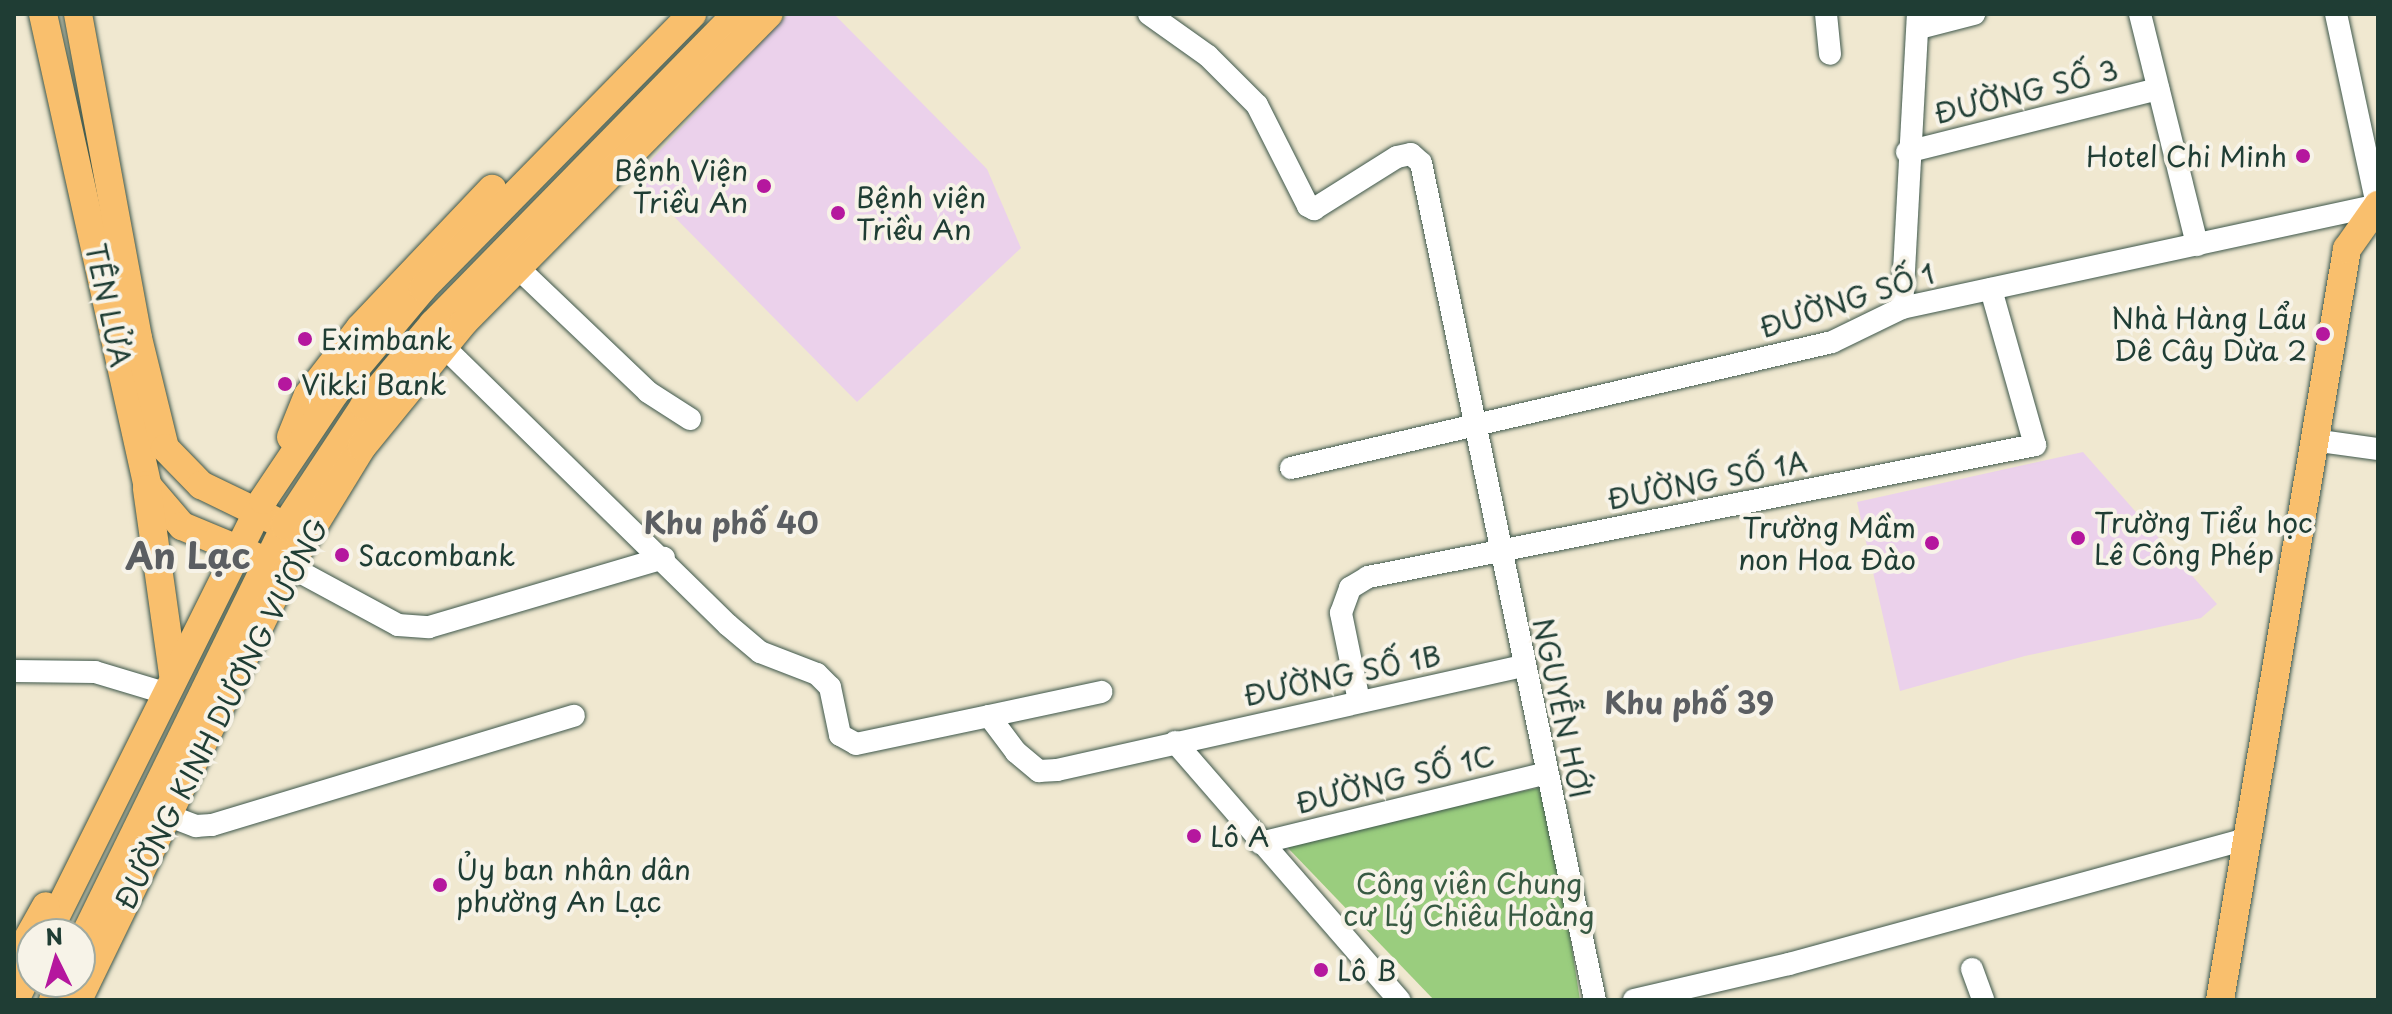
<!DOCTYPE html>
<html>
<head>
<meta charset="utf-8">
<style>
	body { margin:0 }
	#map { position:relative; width:2392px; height:1014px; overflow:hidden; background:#f0e8d0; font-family:"Playpen Sans",sans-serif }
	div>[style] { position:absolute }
	.built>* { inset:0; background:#ebd1eb }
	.green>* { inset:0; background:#9acd7e }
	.roads { filter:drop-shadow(0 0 2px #3e574b) drop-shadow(0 0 2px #3e574b) }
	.minor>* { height:22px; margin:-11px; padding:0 11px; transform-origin:11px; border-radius:11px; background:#fff }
	.major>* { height:28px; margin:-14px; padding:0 14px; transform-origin:14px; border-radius:14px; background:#f9bf6d }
	.dots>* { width:22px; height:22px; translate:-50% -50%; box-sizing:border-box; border:4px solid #f7f3e8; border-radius:50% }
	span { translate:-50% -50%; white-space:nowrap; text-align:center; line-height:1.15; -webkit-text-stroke:8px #f7f3e8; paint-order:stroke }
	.street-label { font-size:28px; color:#1f3d34 }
	.poi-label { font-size:28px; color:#1f3d34 }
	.right { translate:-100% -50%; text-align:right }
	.left { translate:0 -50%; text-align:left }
	.park-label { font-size:28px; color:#385a43 }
	.neighbourhood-label { font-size:30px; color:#5b5e62; font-weight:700 }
	.district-label { font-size:36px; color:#5b5e62; font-weight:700 }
	.frame { position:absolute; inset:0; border:16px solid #1f3d34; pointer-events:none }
	.north { position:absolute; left:16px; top:918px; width:80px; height:80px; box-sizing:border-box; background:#f7f3e8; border:2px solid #a1aaa0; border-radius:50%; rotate:355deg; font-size:22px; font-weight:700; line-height:32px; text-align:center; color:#1f3d34 }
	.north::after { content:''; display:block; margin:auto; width:28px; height:36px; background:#b5179e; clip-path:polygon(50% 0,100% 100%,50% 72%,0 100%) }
</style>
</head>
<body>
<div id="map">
	<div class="built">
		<i style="clip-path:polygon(788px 14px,834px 14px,987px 169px,1021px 248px,857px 402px,635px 177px)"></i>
		<i style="clip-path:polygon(2083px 452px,2217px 604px,2201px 618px,2025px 656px,1900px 691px,1857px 502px)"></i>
	</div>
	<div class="green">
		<i style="clip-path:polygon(1538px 788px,1548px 797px,1580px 1000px,1434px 1000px,1287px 847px,1291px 839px)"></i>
	</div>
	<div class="roads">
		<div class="minor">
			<i style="left:1149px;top:14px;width:72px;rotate:35.4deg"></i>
			<i style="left:1208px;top:56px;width:69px;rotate:45deg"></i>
			<i style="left:1257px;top:105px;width:113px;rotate:63.2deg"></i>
			<i style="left:1308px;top:206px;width:7px;rotate:27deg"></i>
			<i style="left:1314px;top:209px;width:98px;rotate:-32.1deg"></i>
			<i style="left:1397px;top:157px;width:14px;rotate:-12deg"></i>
			<i style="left:1411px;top:154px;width:13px;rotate:42deg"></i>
			<i style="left:1421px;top:163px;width:855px;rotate:78.26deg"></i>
			<i style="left:1826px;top:14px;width:40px;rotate:84.3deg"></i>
			<i style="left:2140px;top:14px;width:238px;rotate:76.1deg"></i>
			<i style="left:1919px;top:28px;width:57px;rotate:-14.3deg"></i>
			<i style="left:1907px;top:152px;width:259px;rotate:-14.1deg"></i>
			<i style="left:518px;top:268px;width:180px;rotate:43.6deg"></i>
			<i style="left:648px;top:392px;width:50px;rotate:32.7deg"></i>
			<i style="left:1902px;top:308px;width:294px;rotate:-86.9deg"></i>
			<i style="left:443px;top:346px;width:399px;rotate:44.4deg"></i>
			<i style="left:728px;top:625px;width:42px;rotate:40.2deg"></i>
			<i style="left:760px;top:652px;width:61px;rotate:21.1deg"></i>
			<i style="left:817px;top:674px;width:18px;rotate:45deg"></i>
			<i style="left:830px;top:687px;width:49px;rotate:78.2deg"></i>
			<i style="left:840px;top:735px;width:18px;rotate:29deg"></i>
			<i style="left:856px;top:744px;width:136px;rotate:-11.9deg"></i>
			<i style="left:989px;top:716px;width:45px;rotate:53.1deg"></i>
			<i style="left:1016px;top:752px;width:30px;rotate:40deg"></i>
			<i style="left:1039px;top:771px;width:18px;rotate:-3deg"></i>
			<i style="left:1057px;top:770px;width:476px;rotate:-12.6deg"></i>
			<i style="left:2313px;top:440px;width:66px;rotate:7.9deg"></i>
			<i style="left:1291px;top:468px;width:555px;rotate:-13.11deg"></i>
			<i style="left:1832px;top:342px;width:78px;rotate:-25.9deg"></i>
			<i style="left:1902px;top:308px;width:486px;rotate:-12.2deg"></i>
			<i style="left:2377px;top:205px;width:195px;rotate:-102.1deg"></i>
			<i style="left:289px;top:566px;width:124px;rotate:28.4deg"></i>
			<i style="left:398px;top:625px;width:31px;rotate:4deg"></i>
			<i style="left:429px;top:627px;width:245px;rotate:-16.4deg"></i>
			<i style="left:14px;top:671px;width:81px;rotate:0.7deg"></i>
			<i style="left:95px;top:672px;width:73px;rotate:16.7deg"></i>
			<i style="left:1359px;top:701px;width:90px;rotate:-101.6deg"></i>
			<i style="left:1341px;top:613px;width:27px;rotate:-70deg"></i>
			<i style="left:1350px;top:588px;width:21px;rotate:-31deg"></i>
			<i style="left:1368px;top:577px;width:680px;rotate:-11.19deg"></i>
			<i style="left:2035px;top:445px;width:162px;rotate:-105.8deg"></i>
			<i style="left:989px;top:716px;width:115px;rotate:-12.1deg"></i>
			<i style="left:1175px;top:742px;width:342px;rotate:49deg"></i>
			<i style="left:167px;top:815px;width:31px;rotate:21deg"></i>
			<i style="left:196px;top:826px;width:16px;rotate:-4deg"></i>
			<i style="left:212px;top:825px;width:378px;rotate:-16.8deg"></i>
			<i style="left:1260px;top:843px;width:292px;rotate:-13.7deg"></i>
			<i style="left:1972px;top:969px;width:33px;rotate:70deg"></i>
			<i style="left:1634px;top:1000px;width:159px;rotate:-13.1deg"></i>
			<i style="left:1789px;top:964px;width:471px;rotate:-15.3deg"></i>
		</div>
		<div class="major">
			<i style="left:43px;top:14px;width:482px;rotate:77.5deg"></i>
			<i style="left:147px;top:485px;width:54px;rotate:49.5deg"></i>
			<i style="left:182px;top:526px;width:78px;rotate:22.6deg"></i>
			<i style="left:78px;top:14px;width:330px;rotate:79.5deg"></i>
			<i style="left:138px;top:338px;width:113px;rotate:76.2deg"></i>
			<i style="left:165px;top:448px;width:52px;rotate:45.8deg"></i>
			<i style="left:201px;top:485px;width:80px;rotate:25.9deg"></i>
			<i style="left:291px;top:437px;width:45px;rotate:-68deg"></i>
			<i style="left:308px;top:395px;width:85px;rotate:-52.2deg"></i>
			<i style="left:360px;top:328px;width:192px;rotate:-46.5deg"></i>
			<i style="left:147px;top:489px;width:187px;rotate:82deg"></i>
			<i style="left:47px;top:934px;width:485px;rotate:-63.5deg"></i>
			<i style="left:263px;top:500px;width:129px;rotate:-56.1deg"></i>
			<i style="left:335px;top:393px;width:137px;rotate:-50deg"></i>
			<i style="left:423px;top:288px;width:384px;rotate:-45.5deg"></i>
			<i style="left:80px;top:945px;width:466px;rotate:-63.9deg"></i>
			<i style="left:285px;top:526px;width:144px;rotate:-56.6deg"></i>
			<i style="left:364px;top:406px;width:107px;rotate:-49.9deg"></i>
			<i style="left:433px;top:324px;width:434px;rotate:-45.6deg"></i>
			<i style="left:14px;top:963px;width:65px;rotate:-60.7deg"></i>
			<i style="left:15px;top:1000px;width:39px;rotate:-64deg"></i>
			<i style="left:53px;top:1000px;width:20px;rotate:-63deg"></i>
			<i style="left:78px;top:1000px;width:483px;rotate:-64.1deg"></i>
			<i style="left:289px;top:566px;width:140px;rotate:-58.5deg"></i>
			<i style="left:362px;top:447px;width:161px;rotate:-50.8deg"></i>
			<i style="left:464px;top:322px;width:433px;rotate:-45.3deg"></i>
			<i style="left:2220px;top:1000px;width:762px;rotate:-80.4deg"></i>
			<i style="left:2347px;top:249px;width:54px;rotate:-54.8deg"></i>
		</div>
	</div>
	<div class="dots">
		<i style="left:2303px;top:156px;background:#b5179e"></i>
		<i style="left:764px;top:186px;background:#b5179e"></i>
		<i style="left:838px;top:213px;background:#b5179e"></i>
		<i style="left:2323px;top:334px;background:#b5179e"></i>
		<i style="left:305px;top:339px;background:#b5179e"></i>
		<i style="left:285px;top:384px;background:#b5179e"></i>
		<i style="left:2078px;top:538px;background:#b5179e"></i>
		<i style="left:1932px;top:543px;background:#b5179e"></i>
		<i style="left:342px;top:555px;background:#b5179e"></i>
		<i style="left:1194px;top:836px;background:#b5179e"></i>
		<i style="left:440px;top:885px;background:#b5179e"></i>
		<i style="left:1321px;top:970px;background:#b5179e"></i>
	</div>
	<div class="street-label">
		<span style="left:2026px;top:91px;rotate:-14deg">ĐƯỜNG SỐ 3</span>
		<span style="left:1847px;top:300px;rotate:-18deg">ĐƯỜNG SỐ 1</span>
		<span style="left:109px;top:305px;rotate:78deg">TÊN LỬA</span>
		<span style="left:1707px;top:480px;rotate:-11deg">ĐƯỜNG SỐ 1A</span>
		<span style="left:1342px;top:675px;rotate:-12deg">ĐƯỜNG SỐ 1B</span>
		<span style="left:1562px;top:708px;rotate:78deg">NGUYỄN HỚI</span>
		<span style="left:221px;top:713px;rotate:-63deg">ĐƯỜNG KINH DƯƠNG VƯƠNG</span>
		<span style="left:1395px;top:779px;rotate:-14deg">ĐƯỜNG SỐ 1C</span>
	</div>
	<div class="poi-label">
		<span class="right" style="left:2287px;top:156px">Hotel Chi Minh</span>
		<span class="right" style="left:748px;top:186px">Bệnh Viện<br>Triều An</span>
		<span class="left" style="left:856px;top:213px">Bệnh viện<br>Triều An</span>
		<span class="right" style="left:2307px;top:334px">Nhà Hàng Lẩu<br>Dê Cây Dừa 2</span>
		<span class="left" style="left:321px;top:339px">Eximbank</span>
		<span class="left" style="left:301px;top:384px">Vikki Bank</span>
		<span class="left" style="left:2094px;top:538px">Trường Tiểu học<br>Lê Công Phép</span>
		<span class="right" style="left:1916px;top:543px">Trường Mầm<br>non Hoa Đào</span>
		<span class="left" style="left:358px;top:555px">Sacombank</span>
		<span class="left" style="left:1210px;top:836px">Lô A</span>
		<span class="left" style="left:456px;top:885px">Ủy ban nhân dân<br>phường An Lạc</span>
		<span class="left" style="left:1337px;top:970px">Lô B</span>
	</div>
	<div class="park-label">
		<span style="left:1469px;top:899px">Công viên Chung<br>cư Lý Chiêu Hoàng</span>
	</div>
	<div class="neighbourhood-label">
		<span style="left:731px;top:522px">Khu phố 40</span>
		<span style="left:1689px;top:702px">Khu phố 39</span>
	</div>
	<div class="district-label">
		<span style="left:188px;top:555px">An Lạc</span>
	</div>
	<div class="frame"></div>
	<div class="north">N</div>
</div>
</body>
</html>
